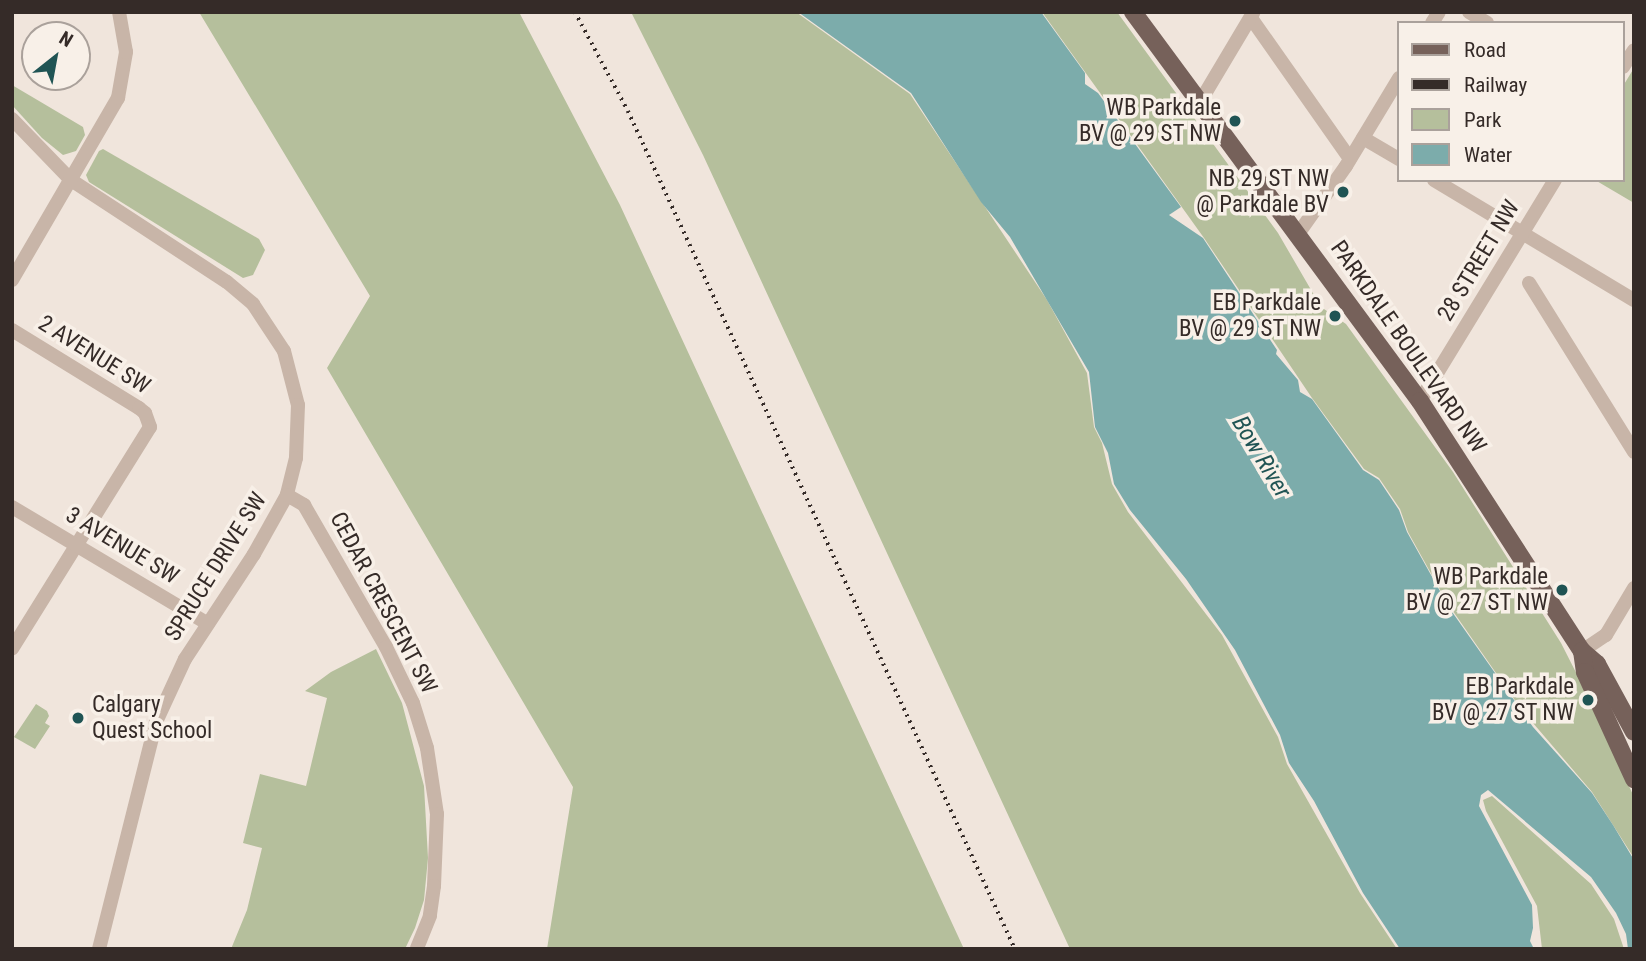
<!DOCTYPE html>
<html>
<head>
<meta charset="utf-8">
<style>
	body { margin:0 }
	#map { position:relative; width:1646px; height:961px; overflow:hidden; background:#f0e5dc; font-family:"Roboto Condensed",sans-serif }
	div>[style] { position:absolute }
	.green>* { inset:0; background:#b5bf9c }
	.water>* { inset:0; background:#7cacab }
	.minor>* { height:14px; margin:-7px; padding:0 7px; transform-origin:7px; border-radius:7px; background:#c8b5a8 }
	.major>* { height:18px; margin:-9px; padding:0 9px; transform-origin:9px; border-radius:9px; background:#76615a }
	.rail>* { height:3.5px; margin-top:-1.75px; transform-origin:0; background:repeating-linear-gradient(90deg,#352b28 0 2px,transparent 0 7px) }
	.dots>* { width:19px; height:19px; translate:-50% -50%; box-sizing:border-box; border:4px solid #f8f0e8; border-radius:50% }
	span { translate:-50% -50%; white-space:nowrap; text-align:center; line-height:1.15; -webkit-text-stroke:7px #f8f0e8; paint-order:stroke }
	.poi-label { font-size:23px; color:#352b28 }
	.right { translate:-100% -50%; text-align:right }
	.left { translate:0 -50%; text-align:left }
	.street-label { font-size:23px; color:#352b28 }
	.water-label { font-size:24px; color:#205454; font-style:italic }
	.frame { position:absolute; inset:0; border:14px solid #352b28; pointer-events:none }
	.legend { position:absolute; left:1397px; top:21px; width:228px; height:161px; box-sizing:border-box; background:#f8f0e8; border:2px solid #aaa19b; margin:0; padding:9px 12px; list-style:none; font-size:21px; color:#352b28 }
	.legend li { display:flex; align-items:center; gap:14px; height:35px }
	.legend b { width:35px; border:2px solid #aaa19b }
	.north { position:absolute; left:21px; top:21px; width:70px; height:70px; box-sizing:border-box; background:#f8f0e8; border:2px solid #aaa19b; border-radius:50%; rotate:31deg; font-size:19px; font-weight:700; line-height:28px; text-align:center; color:#352b28 }
	.north::after { content:''; display:block; margin:auto; width:24px; height:32px; background:#205454; clip-path:polygon(50% 0,100% 100%,50% 72%,0 100%) }
</style>
</head>
<body>
<div id="map">
	<div class="green">
		<i style="clip-path:polygon(199px 12px,519px 12px,620px 205px,964px 949px,547px 949px,573px 787px,327px 368px,370px 296px)"></i>
		<i style="clip-path:polygon(631px 12px,796px 12px,910px 94px,1047px 300px,1087px 373px,1094px 427px,1102px 443px,1112px 484px,1128px 512px,1222px 635px,1278px 737px,1287px 764px,1360px 893px,1397px 949px,1070px 949px,703px 155px)"></i>
		<i style="clip-path:polygon(1042px 12px,1117px 12px,1278px 233px,1321px 307px,1346px 324px,1453px 472px,1561px 643px,1592px 704px,1634px 797px,1634px 858px,1592px 792px,1521px 709px,1448px 604px,1408px 532px,1400px 509px,1379px 478px,1364px 469px,1312px 398px,1204px 238px)"></i>
		<i style="clip-path:polygon(1634px 68px,1634px 203px,1595px 180px,1623px 180px,1623px 86px)"></i>
		<i style="clip-path:polygon(12px 85px,83px 127px,85px 135px,76px 151px,63px 155px,42px 138px,12px 105px)"></i>
		<i style="clip-path:polygon(103px 149px,259px 239px,265px 250px,253px 275px,243px 278px,89px 182px,86px 175px,99px 151px)"></i>
		<i style="clip-path:polygon(376px 649px,402px 703px,424px 786px,428px 858px,424px 900px,415px 928px,405px 949px,231px 949px,247px 910px,262px 848px,243px 843px,260px 774px,306px 786px,327px 698px,305px 691px,331px 672px)"></i>
		<i style="clip-path:polygon(36px 704px,47px 711px,49px 716px,45px 723px,50px 726px,35px 749px,14px 737px)"></i>
		<i style="clip-path:polygon(1492px 796px,1591px 884px,1614px 919px,1624px 949px,1542px 949px,1537px 906px,1486px 811px,1483px 800px)"></i>
	</div>
	<div class="water">
		<i style="clip-path:polygon(798px 12px,1041px 12px,1085px 73px,1085px 84px,1098px 93px,1181px 207px,1169px 215px,1203px 238px,1277px 350px,1276px 354px,1298px 380px,1300px 392px,1312px 399px,1363px 470px,1379px 480px,1399px 510px,1407px 532px,1450px 609px,1533px 727px,1592px 793px,1613px 825px,1634px 860px,1634px 949px,1628px 949px,1626px 934px,1616px 913px,1591px 877px,1488px 790px,1481px 795px,1479px 806px,1532px 905px,1533px 928px,1530px 941px,1534px 949px,1400px 949px,1363px 893px,1314px 801px,1289px 763px,1280px 735px,1235px 650px,1186px 579px,1130px 510px,1114px 484px,1108px 453px,1095px 427px,1089px 372px,1010px 237px,981px 202px,911px 93px)"></i>
	</div>
	<div class="minor">
		<i style="left:1469px;top:12px;width:21px;rotate:31deg"></i>
		<i style="left:1251px;top:18px;width:172px;rotate:54.9deg"></i>
		<i style="left:1432px;top:23px;width:13px;rotate:-58deg"></i>
		<i style="left:1623px;top:67px;width:20px;rotate:-57deg"></i>
		<i style="left:1200px;top:102px;width:104px;rotate:-59.2deg"></i>
		<i style="left:12px;top:119px;width:85px;rotate:46deg"></i>
		<i style="left:71px;top:180px;width:186px;rotate:33.2deg"></i>
		<i style="left:227px;top:282px;width:34px;rotate:40deg"></i>
		<i style="left:253px;top:304px;width:56px;rotate:56.6deg"></i>
		<i style="left:284px;top:351px;width:56px;rotate:75.5deg"></i>
		<i style="left:298px;top:405px;width:53px;rotate:92.2deg"></i>
		<i style="left:296px;top:458px;width:38px;rotate:104deg"></i>
		<i style="left:287px;top:495px;width:68px;rotate:119.2deg"></i>
		<i style="left:254px;top:554px;width:126px;rotate:123.3deg"></i>
		<i style="left:185px;top:659px;width:69px;rotate:114.7deg"></i>
		<i style="left:156px;top:722px;width:234px;rotate:104.1deg"></i>
		<i style="left:1363px;top:138px;width:42px;rotate:30.3deg"></i>
		<i style="left:1434px;top:180px;width:233px;rotate:31deg"></i>
		<i style="left:1298px;top:234px;width:83px;rotate:-54.8deg"></i>
		<i style="left:1346px;top:166px;width:103px;rotate:-58.9deg"></i>
		<i style="left:12px;top:280px;width:211px;rotate:-59.8deg"></i>
		<i style="left:118px;top:98px;width:47px;rotate:-80.1deg"></i>
		<i style="left:126px;top:52px;width:41px;rotate:-99.9deg"></i>
		<i style="left:1529px;top:283px;width:199px;rotate:58.1deg"></i>
		<i style="left:12px;top:330px;width:149px;rotate:31.6deg"></i>
		<i style="left:139px;top:408px;width:8px;rotate:40deg"></i>
		<i style="left:145px;top:413px;width:15px;rotate:70deg"></i>
		<i style="left:150px;top:427px;width:261px;rotate:121.9deg"></i>
		<i style="left:1420px;top:401px;width:259px;rotate:-58.6deg"></i>
		<i style="left:287px;top:495px;width:20px;rotate:30deg"></i>
		<i style="left:304px;top:505px;width:164px;rotate:60deg"></i>
		<i style="left:386px;top:647px;width:62px;rotate:64.3deg"></i>
		<i style="left:413px;top:703px;width:47px;rotate:72.7deg"></i>
		<i style="left:427px;top:748px;width:67px;rotate:81.4deg"></i>
		<i style="left:437px;top:814px;width:72px;rotate:92.4deg"></i>
		<i style="left:434px;top:886px;width:30px;rotate:98deg"></i>
		<i style="left:430px;top:916px;width:35px;rotate:112deg"></i>
		<i style="left:12px;top:507px;width:228px;rotate:30.8deg"></i>
		<i style="left:1582px;top:651px;width:29px;rotate:-34deg"></i>
		<i style="left:1606px;top:635px;width:55px;rotate:-59.2deg"></i>
	</div>
	<div class="major">
		<i style="left:1133px;top:12px;width:483px;rotate:53.6deg"></i>
		<i style="left:1420px;top:401px;width:298px;rotate:57.1deg"></i>
		<i style="left:1582px;top:651px;width:20px;rotate:41deg"></i>
		<i style="left:1597px;top:664px;width:77px;rotate:61.4deg"></i>
		<i style="left:1582px;top:651px;width:21px;rotate:82deg"></i>
		<i style="left:1585px;top:672px;width:118px;rotate:65.4deg"></i>
	</div>
	<div class="rail">
		<i style="left:575px;top:12px;width:112px;rotate:61.8deg"></i>
		<i style="left:628px;top:111px;width:923px;rotate:65.21deg"></i>
	</div>
	<div class="dots">
		<i style="left:1235px;top:121px;background:#205454"></i>
		<i style="left:1343px;top:192px;background:#205454"></i>
		<i style="left:1335px;top:316px;background:#205454"></i>
		<i style="left:1562px;top:590px;background:#205454"></i>
		<i style="left:1588px;top:700px;background:#205454"></i>
		<i style="left:78px;top:718px;background:#205454"></i>
	</div>
	<div class="poi-label">
		<span class="right" style="left:1221px;top:121px">WB Parkdale<br>BV @ 29 ST NW</span>
		<span class="right" style="left:1329px;top:192px">NB 29 ST NW<br>@ Parkdale BV</span>
		<span class="right" style="left:1321px;top:316px">EB Parkdale<br>BV @ 29 ST NW</span>
		<span class="right" style="left:1548px;top:590px">WB Parkdale<br>BV @ 27 ST NW</span>
		<span class="right" style="left:1574px;top:700px">EB Parkdale<br>BV @ 27 ST NW</span>
		<span class="left" style="left:92px;top:718px">Calgary<br>Quest School</span>
	</div>
	<div class="street-label">
		<span style="left:1479px;top:261px;rotate:-59deg">28 STREET NW</span>
		<span style="left:1408px;top:347px;rotate:55deg">PARKDALE BOULEVARD NW</span>
		<span style="left:94px;top:355px;rotate:32deg">2 AVENUE SW</span>
		<span style="left:122px;top:546px;rotate:31deg">3 AVENUE SW</span>
		<span style="left:216px;top:567px;rotate:-58deg">SPRUCE DRIVE SW</span>
		<span style="left:383px;top:603px;rotate:62deg">CEDAR CRESCENT SW</span>
	</div>
	<div class="water-label">
		<span style="left:1261px;top:457px;rotate:59deg">Bow River</span>
	</div>
	<div class="frame"></div>
	<ul class="legend">
	<li><b style="height:9px;background:#76615a"></b>Road</li>
	<li><b style="height:9px;background:#352b28"></b>Railway</li>
	<li><b style="height:19px;background:#b5bf9c"></b>Park</li>
	<li><b style="height:19px;background:#7cacab"></b>Water</li>
	</ul>
	<div class="north">N</div>
</div>
</body>
</html>
